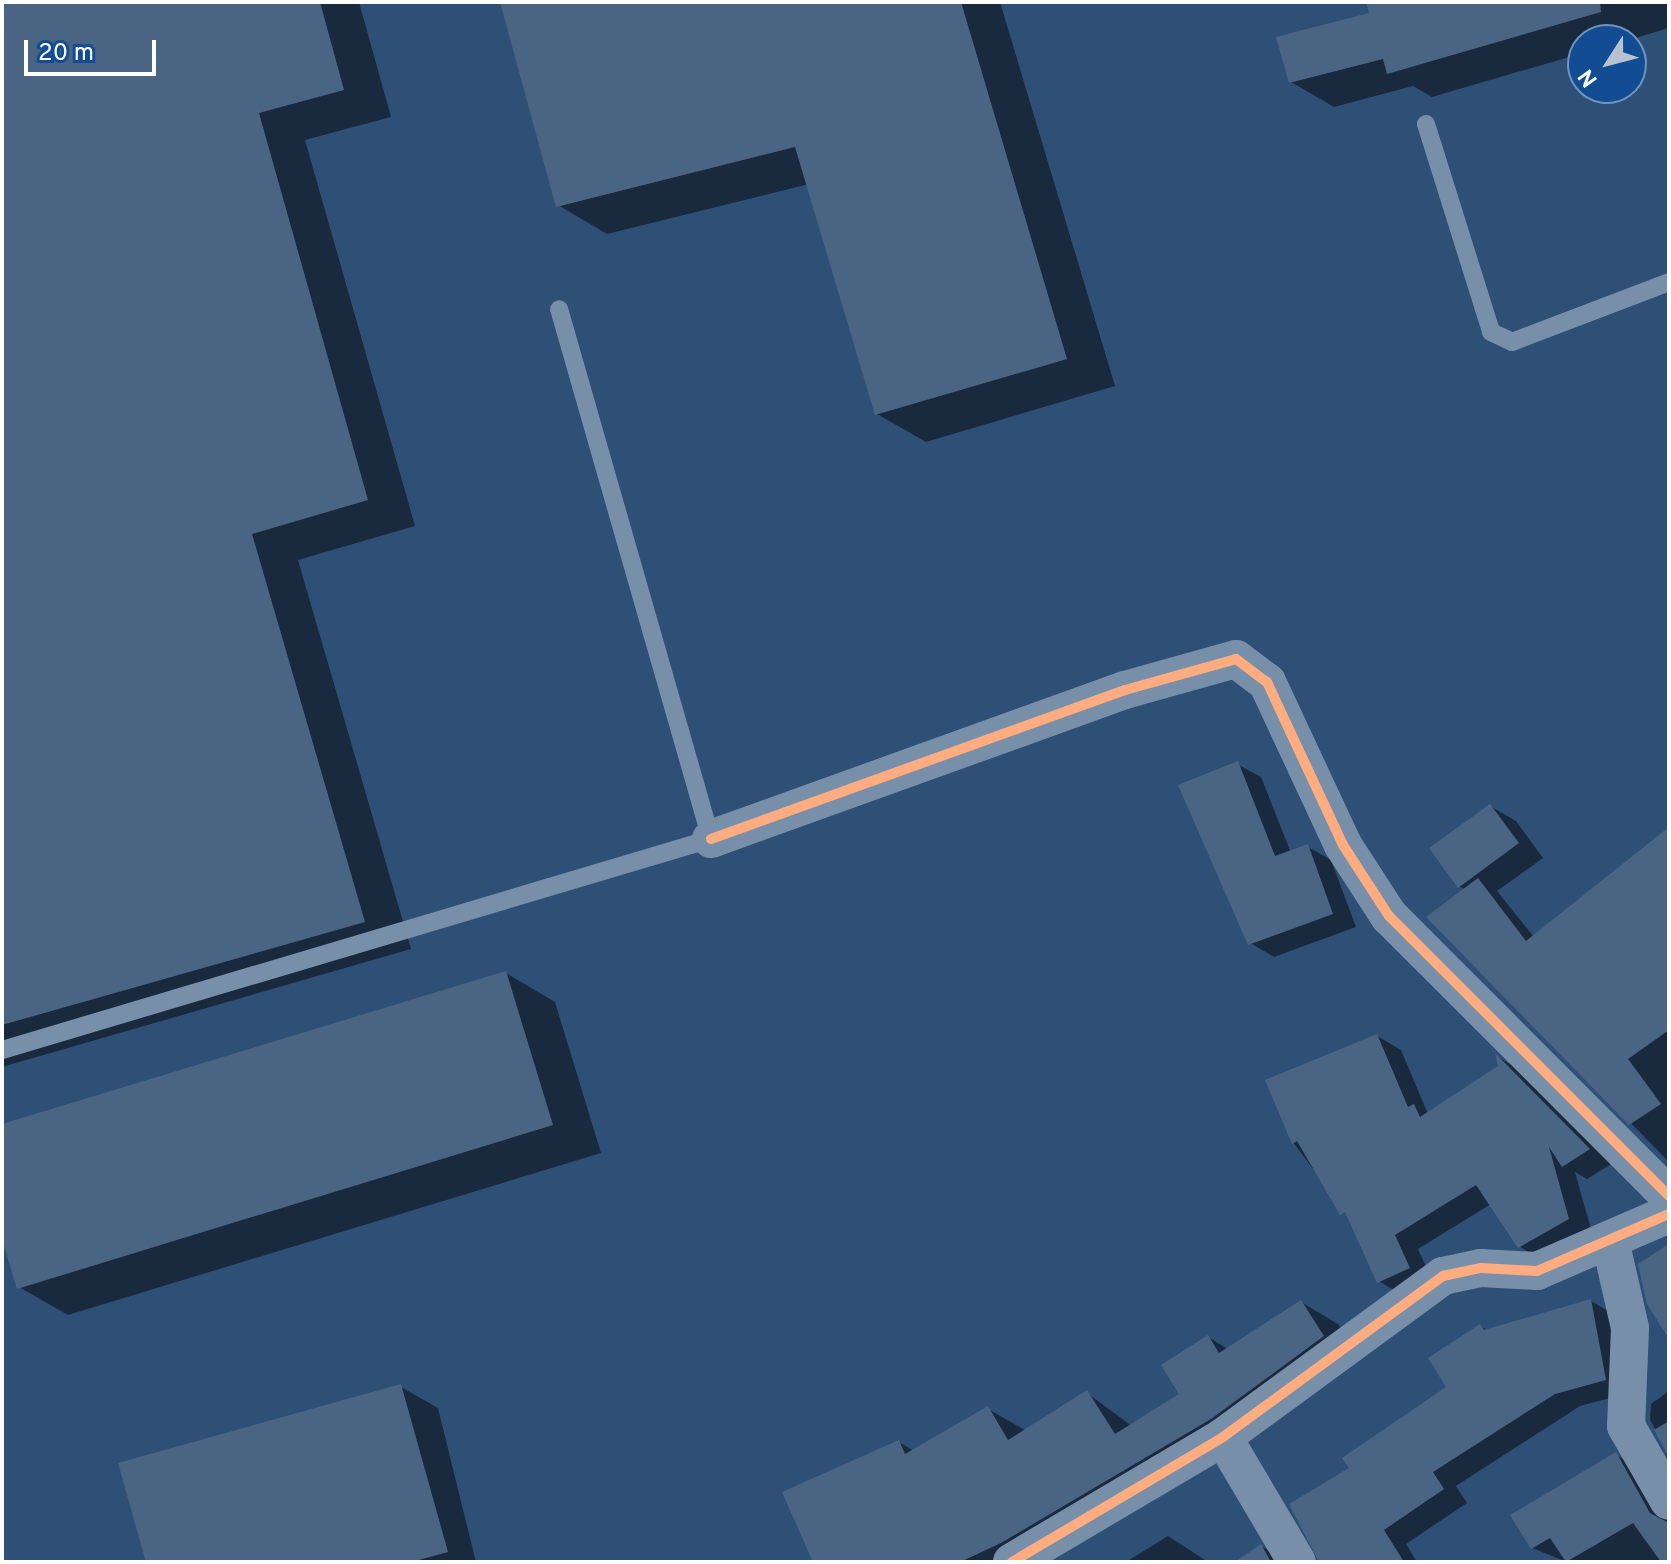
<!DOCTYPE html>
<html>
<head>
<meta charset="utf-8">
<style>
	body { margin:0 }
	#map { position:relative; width:1671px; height:1564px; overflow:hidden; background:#2f5076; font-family:Overpass,sans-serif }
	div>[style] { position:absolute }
	.shadow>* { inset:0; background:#0007 }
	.building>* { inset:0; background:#4a6584 }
	.service>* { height:18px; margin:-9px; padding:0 9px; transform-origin:9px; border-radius:9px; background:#788fa9 }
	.minor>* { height:38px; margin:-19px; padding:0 19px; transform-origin:19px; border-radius:19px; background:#788fa9 }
	.cycleway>* { height:10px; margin:-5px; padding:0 5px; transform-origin:5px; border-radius:5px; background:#ffac80 }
	span { translate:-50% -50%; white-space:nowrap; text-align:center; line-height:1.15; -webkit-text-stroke:7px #124d93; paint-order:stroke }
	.frame { position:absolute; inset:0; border:4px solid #fff; pointer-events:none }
	.north { position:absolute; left:1567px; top:24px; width:80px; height:80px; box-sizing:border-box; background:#124d93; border:2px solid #7194be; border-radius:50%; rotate:234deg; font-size:22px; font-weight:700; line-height:32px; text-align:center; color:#fff }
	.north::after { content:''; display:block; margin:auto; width:28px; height:36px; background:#b6c2cf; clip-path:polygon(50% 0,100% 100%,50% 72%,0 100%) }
	.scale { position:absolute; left:24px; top:40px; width:132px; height:36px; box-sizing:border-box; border:4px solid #fff; border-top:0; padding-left:10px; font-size:24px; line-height:28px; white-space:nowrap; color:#fff; -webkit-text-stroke:6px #124d93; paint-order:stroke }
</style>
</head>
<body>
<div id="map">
	<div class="shadow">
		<i style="clip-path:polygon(2px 2px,359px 2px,391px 117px,305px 140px,415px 526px,298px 560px,411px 949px,2px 1067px)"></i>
		<i style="clip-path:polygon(502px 2px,1000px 2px,1115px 386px,926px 442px,877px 414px,809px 184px,607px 234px,558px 205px)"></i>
		<i style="clip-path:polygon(1368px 2px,1669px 2px,1669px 28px,1629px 40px,1583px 40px,1583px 53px,1432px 97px,1413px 86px,1334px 107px,1291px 82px,1372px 14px)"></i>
		<i style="clip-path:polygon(1237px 764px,1261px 777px,1291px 853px,1308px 847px,1331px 860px,1356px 927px,1274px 957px,1250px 943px)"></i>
		<i style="clip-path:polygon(1490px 806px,1516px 821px,1543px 858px,1497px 891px,1534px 937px,1669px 831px,1669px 1162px,1429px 917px,1466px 890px,1459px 886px)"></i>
		<i style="clip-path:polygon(506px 973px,555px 1002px,601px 1153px,68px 1315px,19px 1287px,2px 1232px,2px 1126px)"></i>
		<i style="clip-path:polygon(1377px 1036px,1401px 1050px,1428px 1114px,1501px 1067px,1498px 1057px,1519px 1069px,1613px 1163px,1587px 1179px,1575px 1172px,1592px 1233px,1543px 1261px,1519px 1246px,1491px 1204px,1418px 1249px,1433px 1282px,1403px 1296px,1379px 1281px,1350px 1219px,1293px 1142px)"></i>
		<i style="clip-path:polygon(1591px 1301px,1615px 1315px,1629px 1393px,1580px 1406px,1456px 1486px,1467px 1503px,1406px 1544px,1417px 1562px,1325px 1562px,1352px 1469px,1449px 1387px,1480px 1326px,1488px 1331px)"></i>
		<i style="clip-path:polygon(1301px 1302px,1338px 1324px,1360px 1358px,1049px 1562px,815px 1562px,899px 1442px,914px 1451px,988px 1409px,1027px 1431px,1087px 1393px,1132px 1426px,1182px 1394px,1208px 1337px,1228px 1349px)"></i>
		<i style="clip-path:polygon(401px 1387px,438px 1408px,476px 1562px,149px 1562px)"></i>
		<i style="clip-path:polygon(1669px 1391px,1669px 1453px,1650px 1420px,1651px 1404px)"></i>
		<i style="clip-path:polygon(1616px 1455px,1638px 1468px,1669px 1517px,1669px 1562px,1567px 1562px,1532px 1548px)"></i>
		<i style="clip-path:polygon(1168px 1536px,1208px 1562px,1126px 1562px)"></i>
		<i style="clip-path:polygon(1261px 1546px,1286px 1561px,1287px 1562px,1239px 1562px)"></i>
	</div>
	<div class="building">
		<i style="clip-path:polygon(2px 2px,320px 2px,344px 90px,259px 113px,368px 500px,252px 534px,365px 922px,2px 1025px)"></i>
		<i style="clip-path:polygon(500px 2px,961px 2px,1067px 359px,875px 415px,795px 147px,556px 207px)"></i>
		<i style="clip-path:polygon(1366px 2px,1600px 2px,1601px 12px,1387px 74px,1383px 59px,1289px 83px,1276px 37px,1369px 13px)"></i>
		<i style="clip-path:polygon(1238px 761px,1275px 856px,1308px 844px,1333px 914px,1248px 945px,1178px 785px)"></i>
		<i style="clip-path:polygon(1490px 804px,1519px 843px,1458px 888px,1429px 848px)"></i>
		<i style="clip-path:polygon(1669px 827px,1669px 1030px,1628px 1059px,1661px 1104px,1629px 1125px,1426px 917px,1478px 878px,1526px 941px)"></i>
		<i style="clip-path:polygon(506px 971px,553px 1125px,17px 1289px,2px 1239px,2px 1124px)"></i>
		<i style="clip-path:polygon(1377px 1034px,1408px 1107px,1414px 1104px,1420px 1117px,1498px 1066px,1495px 1053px,1590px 1149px,1562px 1167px,1549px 1147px,1569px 1219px,1518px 1248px,1476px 1185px,1395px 1235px,1410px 1268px,1377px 1283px,1345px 1212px,1340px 1215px,1297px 1141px,1292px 1144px,1265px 1080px)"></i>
		<i style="clip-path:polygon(1669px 1244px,1669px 1339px,1647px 1304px,1638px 1264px)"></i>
		<i style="clip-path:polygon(1591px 1299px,1606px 1380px,1555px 1394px,1433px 1472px,1444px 1489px,1384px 1530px,1404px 1562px,1319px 1562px,1289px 1504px,1349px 1468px,1342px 1458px,1446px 1387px,1428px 1358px,1480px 1324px,1484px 1330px)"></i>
		<i style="clip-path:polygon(1301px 1300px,1324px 1336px,1211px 1419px,1001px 1543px,960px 1562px,813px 1562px,782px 1492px,899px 1440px,905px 1454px,988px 1406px,1008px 1440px,1087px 1390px,1115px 1434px,1179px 1394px,1161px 1365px,1208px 1335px,1219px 1353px)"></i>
		<i style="clip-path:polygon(401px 1384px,448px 1552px,411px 1562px,146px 1562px,118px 1463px)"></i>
		<i style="clip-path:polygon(1669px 1421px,1669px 1457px,1654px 1430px)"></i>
		<i style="clip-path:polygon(1616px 1452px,1650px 1513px,1669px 1523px,1669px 1562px,1661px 1562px,1633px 1523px,1566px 1562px,1550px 1538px,1531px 1549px,1510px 1515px)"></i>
		<i style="clip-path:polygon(1261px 1544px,1271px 1562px,1235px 1562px)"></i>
	</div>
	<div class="service">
		<i style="left:1426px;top:124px;width:218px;rotate:72.6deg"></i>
		<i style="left:1491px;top:332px;width:23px;rotate:25deg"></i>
		<i style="left:1512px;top:342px;width:168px;rotate:-20.9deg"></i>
		<i style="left:2px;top:1050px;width:740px;rotate:-16.57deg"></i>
		<i style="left:711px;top:839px;width:551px;rotate:-106deg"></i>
	</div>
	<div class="minor">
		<i style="left:711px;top:839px;width:440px;rotate:-19.8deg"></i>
		<i style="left:1125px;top:690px;width:115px;rotate:-15.6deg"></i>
		<i style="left:1236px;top:659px;width:39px;rotate:37deg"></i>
		<i style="left:1267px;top:682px;width:180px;rotate:65deg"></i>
		<i style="left:1343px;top:845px;width:85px;rotate:57.1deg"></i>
		<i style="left:1389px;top:916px;width:396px;rotate:45deg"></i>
		<i style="left:1610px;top:1240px;width:90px;rotate:77.2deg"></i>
		<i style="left:1630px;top:1328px;width:98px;rotate:92.3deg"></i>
		<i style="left:1626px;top:1426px;width:86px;rotate:60.2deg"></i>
		<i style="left:1223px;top:1437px;width:145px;rotate:59.4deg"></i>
		<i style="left:1012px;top:1562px;width:245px;rotate:-30.6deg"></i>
		<i style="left:1223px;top:1437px;width:273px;rotate:-36.2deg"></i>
		<i style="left:1443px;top:1276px;width:39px;rotate:-12deg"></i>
		<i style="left:1481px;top:1268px;width:56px;rotate:3.1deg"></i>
		<i style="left:1537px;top:1271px;width:144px;rotate:-23.4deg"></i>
	</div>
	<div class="cycleway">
		<i style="left:711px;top:839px;width:440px;rotate:-19.8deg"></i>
		<i style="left:1125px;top:690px;width:115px;rotate:-15.6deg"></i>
		<i style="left:1236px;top:659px;width:39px;rotate:37deg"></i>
		<i style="left:1267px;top:682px;width:180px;rotate:65deg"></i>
		<i style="left:1343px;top:845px;width:85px;rotate:57.1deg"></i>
		<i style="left:1389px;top:916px;width:396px;rotate:45deg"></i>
		<i style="left:1012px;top:1562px;width:245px;rotate:-30.6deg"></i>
		<i style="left:1223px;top:1437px;width:273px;rotate:-36.2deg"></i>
		<i style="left:1443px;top:1276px;width:39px;rotate:-12deg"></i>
		<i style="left:1481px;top:1268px;width:56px;rotate:3.1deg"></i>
		<i style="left:1537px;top:1271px;width:144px;rotate:-23.4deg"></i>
	</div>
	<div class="frame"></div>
	<div class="north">N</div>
	<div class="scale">20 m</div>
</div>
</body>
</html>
